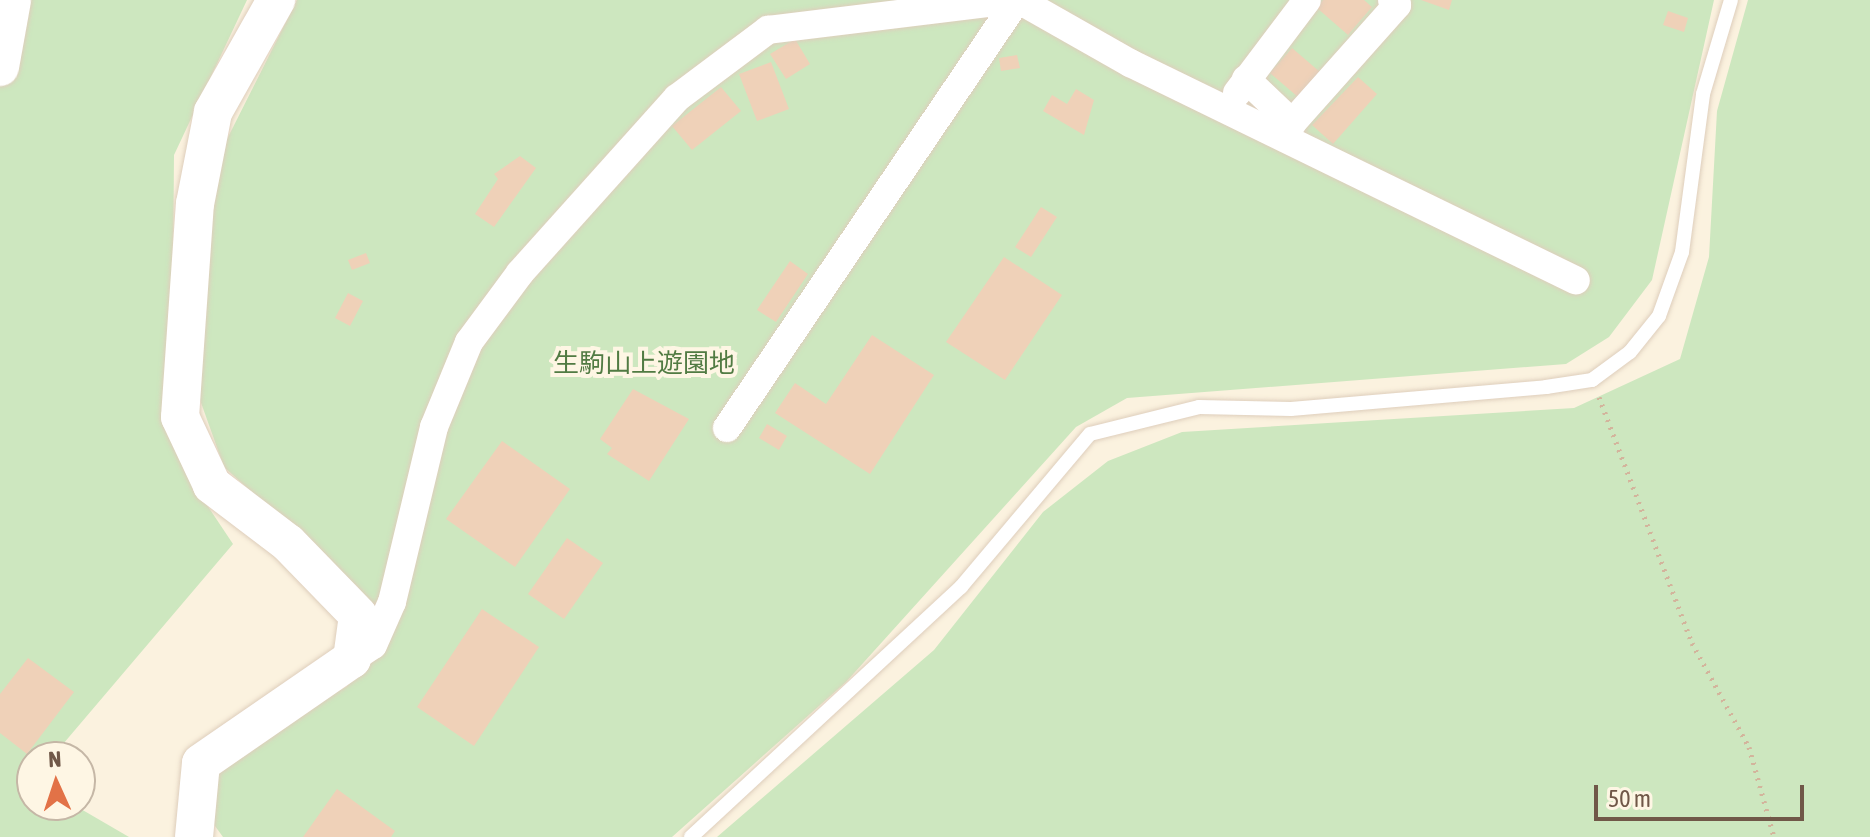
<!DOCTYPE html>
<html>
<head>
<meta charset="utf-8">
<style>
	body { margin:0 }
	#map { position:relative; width:1870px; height:837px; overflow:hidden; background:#fbf2df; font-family:"Asap Condensed","Noto Sans JP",sans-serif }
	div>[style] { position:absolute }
	.green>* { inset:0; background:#cde7bf }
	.building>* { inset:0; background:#efd1b8 }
	.path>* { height:5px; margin-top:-2.5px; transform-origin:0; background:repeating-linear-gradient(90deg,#d3b49c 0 2px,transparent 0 8px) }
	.roads { filter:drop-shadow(0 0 2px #decebc) drop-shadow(0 0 2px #decebc) }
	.lane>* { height:14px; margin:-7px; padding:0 7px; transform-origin:7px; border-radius:7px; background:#fff }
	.street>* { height:28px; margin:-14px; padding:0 14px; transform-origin:14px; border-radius:14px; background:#fff }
	.secondary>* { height:38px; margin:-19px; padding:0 19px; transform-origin:19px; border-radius:19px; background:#fff }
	span { translate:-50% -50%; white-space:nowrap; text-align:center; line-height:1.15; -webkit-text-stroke:8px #fef6e4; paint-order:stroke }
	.park-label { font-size:26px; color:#517b43 }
	.north { position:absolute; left:16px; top:741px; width:80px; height:80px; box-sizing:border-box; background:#fef6e4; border:2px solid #c5b7a6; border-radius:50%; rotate:357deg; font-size:22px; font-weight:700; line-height:32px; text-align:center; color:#705848 }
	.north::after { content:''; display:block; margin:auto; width:28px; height:36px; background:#e27247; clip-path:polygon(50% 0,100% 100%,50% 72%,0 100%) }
	.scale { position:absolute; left:1594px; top:785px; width:210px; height:36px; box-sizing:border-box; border:4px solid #705848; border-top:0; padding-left:10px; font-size:24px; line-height:28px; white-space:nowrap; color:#705848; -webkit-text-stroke:6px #fef6e4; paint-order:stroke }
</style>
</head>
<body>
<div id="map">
	<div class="green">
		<i style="clip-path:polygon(0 0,247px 0,174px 155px,172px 410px,207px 505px,233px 544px,52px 757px,32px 757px,32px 805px,74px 805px,129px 837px,0 837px)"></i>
		<i style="clip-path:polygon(297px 0,1714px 0,1652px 280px,1609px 337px,1566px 364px,1127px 398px,1076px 427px,846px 682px,672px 837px,223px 837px,207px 815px,219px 772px,276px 724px,346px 687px,383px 650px,358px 587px,224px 467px,195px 386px,218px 157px)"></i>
		<i style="clip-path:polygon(1748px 0,1870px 0,1870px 837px,717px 837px,934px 650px,1043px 512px,1108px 461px,1182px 432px,1574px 408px,1680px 359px,1709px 257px,1717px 111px)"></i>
	</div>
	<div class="building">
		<i style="clip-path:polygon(1323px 0,1364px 0,1372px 7px,1348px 35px,1317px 8px)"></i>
		<i style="clip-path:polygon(1421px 0,1452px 0,1449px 10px)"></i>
		<i style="clip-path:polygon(1668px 11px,1688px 18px,1684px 32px,1663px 25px)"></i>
		<i style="clip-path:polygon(795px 39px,810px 64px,786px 79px,770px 54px)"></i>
		<i style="clip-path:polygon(1292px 48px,1320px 72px,1298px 97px,1270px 73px)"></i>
		<i style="clip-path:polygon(1017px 55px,1020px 68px,1001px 71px,999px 58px)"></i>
		<i style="clip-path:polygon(771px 62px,789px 109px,757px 121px,739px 74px)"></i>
		<i style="clip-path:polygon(1358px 77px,1377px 94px,1333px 144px,1312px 125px)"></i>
		<i style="clip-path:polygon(721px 87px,741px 111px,692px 150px,672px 126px)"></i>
		<i style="clip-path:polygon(1076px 89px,1094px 100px,1084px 135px,1043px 111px,1052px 95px,1067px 104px)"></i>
		<i style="clip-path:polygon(520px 156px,536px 168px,494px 227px,475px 214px,498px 179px,494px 174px)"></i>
		<i style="clip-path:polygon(1041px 207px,1057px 217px,1031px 257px,1015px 247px)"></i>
		<i style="clip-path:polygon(366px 253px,370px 263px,352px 270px,348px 260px)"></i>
		<i style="clip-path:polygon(1004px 257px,1062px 295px,1005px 380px,946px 342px)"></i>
		<i style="clip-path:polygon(790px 261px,808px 274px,776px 322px,757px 310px)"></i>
		<i style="clip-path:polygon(348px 293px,363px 301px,350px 326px,335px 318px)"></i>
		<i style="clip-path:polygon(872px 335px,934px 375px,870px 474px,775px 413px,795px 383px,826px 404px)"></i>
		<i style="clip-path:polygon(633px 389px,689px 419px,649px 481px,607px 454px,612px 448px,600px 439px)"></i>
		<i style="clip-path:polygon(767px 424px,787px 436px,779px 450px,759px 438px)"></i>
		<i style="clip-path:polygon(502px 441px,570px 489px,515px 567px,446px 519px)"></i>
		<i style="clip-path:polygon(567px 538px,603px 563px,564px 619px,528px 594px)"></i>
		<i style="clip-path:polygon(482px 609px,539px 647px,474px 746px,417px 707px)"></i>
		<i style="clip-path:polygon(28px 658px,74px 692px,27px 754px,0 733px,0 694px)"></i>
		<i style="clip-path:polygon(337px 789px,395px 831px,391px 837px,303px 837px)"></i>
	</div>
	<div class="path">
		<i style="left:1599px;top:397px;width:263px;rotate:69.3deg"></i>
		<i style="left:1692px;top:643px;width:119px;rotate:61.3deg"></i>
		<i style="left:1749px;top:747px;width:93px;rotate:74.5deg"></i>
	</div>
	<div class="roads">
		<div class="lane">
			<i style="left:691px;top:837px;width:368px;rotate:-42.8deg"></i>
			<i style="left:961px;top:587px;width:200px;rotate:-49.9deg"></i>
			<i style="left:1090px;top:434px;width:112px;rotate:-13.9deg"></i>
			<i style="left:1199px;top:407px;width:92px;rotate:1.2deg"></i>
			<i style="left:1291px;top:409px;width:256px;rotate:-4.9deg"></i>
			<i style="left:1546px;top:387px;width:47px;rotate:-8.7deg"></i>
			<i style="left:1592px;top:380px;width:47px;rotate:-36.4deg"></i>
			<i style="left:1630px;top:352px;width:46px;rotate:-51.1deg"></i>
			<i style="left:1659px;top:316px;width:68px;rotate:-70.2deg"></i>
			<i style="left:1682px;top:252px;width:159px;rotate:-82.4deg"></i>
			<i style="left:1703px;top:94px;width:98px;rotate:-73.4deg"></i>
		</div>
		<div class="street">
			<i style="left:1019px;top:0;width:128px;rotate:29.6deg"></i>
			<i style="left:1130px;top:63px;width:496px;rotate:26deg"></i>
			<i style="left:1246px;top:79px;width:64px;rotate:43.7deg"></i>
			<i style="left:1292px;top:123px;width:158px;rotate:-48.3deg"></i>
			<i style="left:1397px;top:5px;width:7px;rotate:-135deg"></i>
			<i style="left:1237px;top:93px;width:116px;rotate:-53deg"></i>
			<i style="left:727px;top:428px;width:517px;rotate:-55.88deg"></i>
			<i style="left:352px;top:659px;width:25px;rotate:-34deg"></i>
			<i style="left:373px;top:645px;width:47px;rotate:-66.2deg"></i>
			<i style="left:392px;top:602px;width:180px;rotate:-76.5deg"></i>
			<i style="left:434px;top:427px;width:92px;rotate:-67.6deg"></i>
			<i style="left:469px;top:342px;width:86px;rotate:-53.5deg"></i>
			<i style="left:520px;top:273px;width:235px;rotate:-48.1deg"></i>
			<i style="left:677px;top:98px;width:114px;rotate:-36.8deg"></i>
			<i style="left:768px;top:30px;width:248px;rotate:-7deg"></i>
		</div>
		<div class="secondary">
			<i style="left:0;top:67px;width:68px;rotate:-79.8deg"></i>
			<i style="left:194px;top:837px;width:74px;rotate:-84.6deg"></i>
			<i style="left:201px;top:763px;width:183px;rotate:-34.6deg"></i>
			<i style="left:352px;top:659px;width:44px;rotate:-82.2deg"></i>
			<i style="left:358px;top:615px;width:100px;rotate:-134.2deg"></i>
			<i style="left:288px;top:543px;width:96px;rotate:-142.7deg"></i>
			<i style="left:212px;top:485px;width:75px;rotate:-115.2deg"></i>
			<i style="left:180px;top:417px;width:214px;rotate:-86deg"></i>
			<i style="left:195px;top:204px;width:94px;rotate:-78.9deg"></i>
			<i style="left:213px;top:112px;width:129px;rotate:-60.6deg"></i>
		</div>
	</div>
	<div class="park-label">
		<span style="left:644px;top:364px">生駒山上遊園地</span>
	</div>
	<div class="north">N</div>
	<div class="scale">50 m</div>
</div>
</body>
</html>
